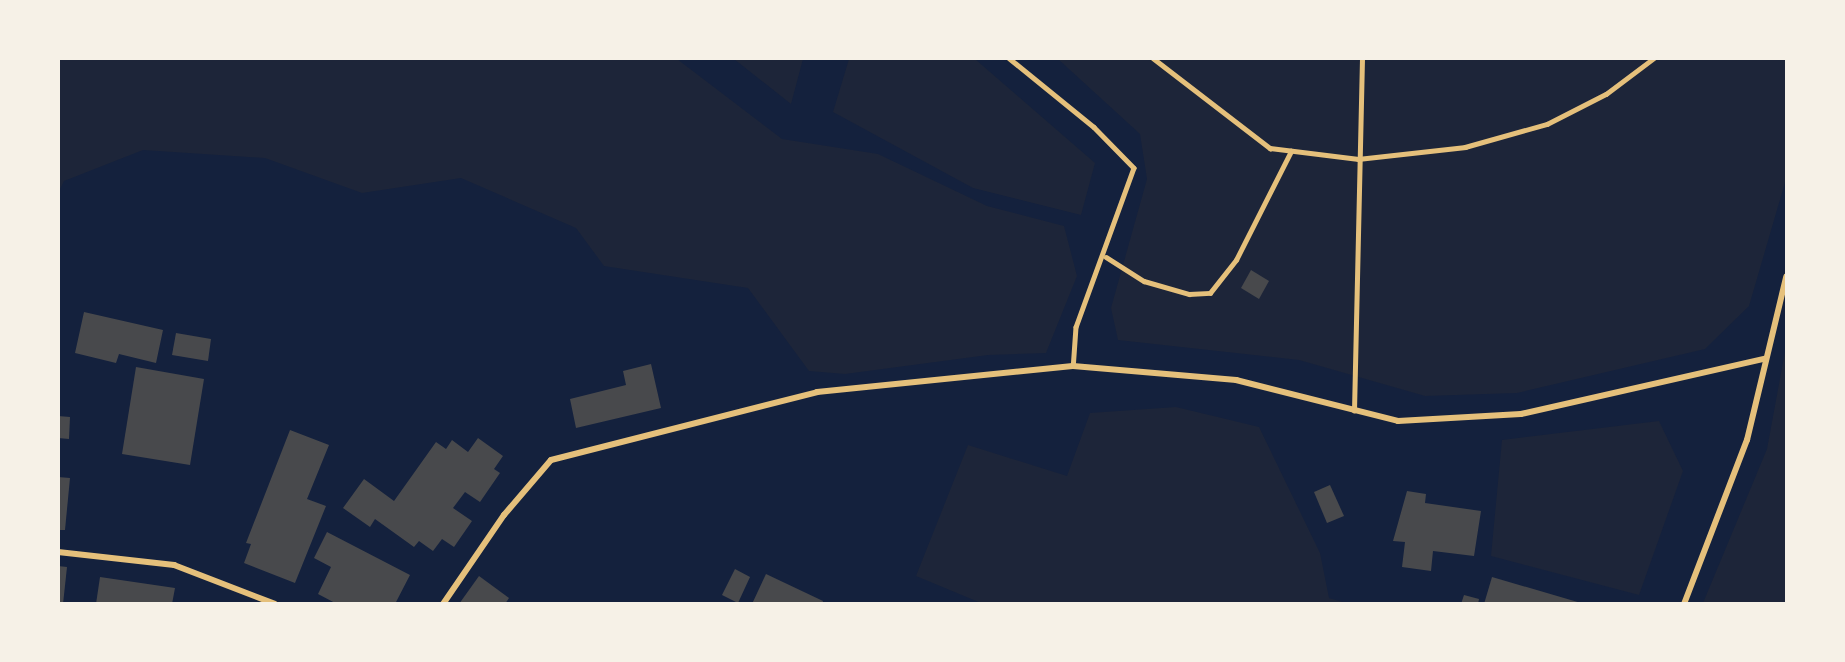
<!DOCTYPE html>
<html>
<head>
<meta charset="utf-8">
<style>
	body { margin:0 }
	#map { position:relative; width:1845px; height:662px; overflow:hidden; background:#14213d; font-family:Commissioner,sans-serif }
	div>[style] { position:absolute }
	.green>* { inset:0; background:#1d2539 }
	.building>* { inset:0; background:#48494c }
	.service>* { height:4.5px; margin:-2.25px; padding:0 2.25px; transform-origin:2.25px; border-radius:2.25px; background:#e5c07b }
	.minor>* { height:6px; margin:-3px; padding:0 3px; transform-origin:3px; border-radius:3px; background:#e5c07b }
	span { translate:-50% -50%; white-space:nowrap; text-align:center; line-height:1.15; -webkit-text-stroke:4.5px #f6f1e7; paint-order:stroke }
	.frame { position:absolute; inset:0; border:60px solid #f6f1e7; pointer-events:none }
</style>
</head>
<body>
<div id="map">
	<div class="green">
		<i style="clip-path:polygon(59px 58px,677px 59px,782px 139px,878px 154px,987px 206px,1064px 226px,1077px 276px,1046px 353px,988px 355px,845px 374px,809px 371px,748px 288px,604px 266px,576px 228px,461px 178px,362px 193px,265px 158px,143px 150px,64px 181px,59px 191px)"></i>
		<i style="clip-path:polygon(734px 59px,803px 59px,791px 104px)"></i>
		<i style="clip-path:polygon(849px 59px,975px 59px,1095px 163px,1081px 215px,973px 188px,833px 112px)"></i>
		<i style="clip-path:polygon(1058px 59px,1786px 59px,1786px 179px,1749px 306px,1705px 349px,1517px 393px,1425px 396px,1299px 360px,1118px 340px,1111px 308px,1147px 179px,1140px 134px)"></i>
		<i style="clip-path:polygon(1786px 346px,1786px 603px,1703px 603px,1767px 449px)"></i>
		<i style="clip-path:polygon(1176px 407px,1259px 427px,1320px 553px,1329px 598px,1346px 603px,981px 603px,916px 576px,968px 445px,1067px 476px,1090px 413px)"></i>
		<i style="clip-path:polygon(1659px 421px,1683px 471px,1639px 595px,1491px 556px,1502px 440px)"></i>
	</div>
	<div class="building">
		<i style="clip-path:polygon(1251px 270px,1269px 281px,1259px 299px,1241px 288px)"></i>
		<i style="clip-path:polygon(84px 312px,163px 330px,156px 363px,119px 354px,116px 363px,75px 353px)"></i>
		<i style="clip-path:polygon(176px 333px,211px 339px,208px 361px,172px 355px)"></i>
		<i style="clip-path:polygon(651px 364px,661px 408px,576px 428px,570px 399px,626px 385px,623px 371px)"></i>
		<i style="clip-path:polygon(136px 367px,204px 379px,190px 465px,122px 454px)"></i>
		<i style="clip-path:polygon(58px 416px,70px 417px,69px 439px,58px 438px)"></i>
		<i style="clip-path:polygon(290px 430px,329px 445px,307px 499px,326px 506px,295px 583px,244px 563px,251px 544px,246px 543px)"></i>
		<i style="clip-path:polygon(478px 438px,503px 456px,494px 469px,500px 473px,480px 502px,465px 492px,453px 508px,472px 521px,454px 547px,442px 539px,433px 551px,419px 541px,414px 547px,375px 519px,370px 527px,343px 508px,364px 479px,394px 501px,436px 442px,446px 449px,452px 440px,468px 452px)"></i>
		<i style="clip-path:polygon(58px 477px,70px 478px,65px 530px,58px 530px)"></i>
		<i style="clip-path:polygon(1330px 485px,1344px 516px,1327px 523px,1314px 492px)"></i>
		<i style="clip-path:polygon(1407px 491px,1426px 494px,1425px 503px,1481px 511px,1474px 556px,1433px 551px,1431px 571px,1402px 567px,1405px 542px,1393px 541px)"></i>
		<i style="clip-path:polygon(327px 532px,410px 575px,395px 604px,337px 604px,318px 594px,331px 567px,314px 558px)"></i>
		<i style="clip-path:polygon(58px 566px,67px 567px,63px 604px,58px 604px)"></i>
		<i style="clip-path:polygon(735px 569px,750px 577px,738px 603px,722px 595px)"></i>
		<i style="clip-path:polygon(766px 574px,823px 601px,822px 604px,752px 604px)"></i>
		<i style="clip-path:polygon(479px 576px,509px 598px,505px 604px,459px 604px)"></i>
		<i style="clip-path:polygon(100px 577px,175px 588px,172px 604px,96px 604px)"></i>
		<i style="clip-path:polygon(1492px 577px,1581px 603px,1581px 604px,1484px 604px)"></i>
		<i style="clip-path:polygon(1464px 595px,1479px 599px,1478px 604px,1461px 604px)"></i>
	</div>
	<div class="service">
		<i style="left:1009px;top:58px;width:109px;rotate:39.1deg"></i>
		<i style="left:1094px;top:127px;width:57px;rotate:45.7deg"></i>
		<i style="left:1134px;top:168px;width:169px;rotate:110deg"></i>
		<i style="left:1076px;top:327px;width:39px;rotate:94deg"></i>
		<i style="left:1153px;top:58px;width:148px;rotate:37.6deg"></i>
		<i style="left:1270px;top:148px;width:89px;rotate:7.1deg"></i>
		<i style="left:1358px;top:159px;width:108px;rotate:-6.4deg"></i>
		<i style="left:1465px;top:147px;width:85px;rotate:-15.7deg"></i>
		<i style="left:1547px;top:124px;width:66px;rotate:-27deg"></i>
		<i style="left:1606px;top:94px;width:60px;rotate:-36.9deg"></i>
		<i style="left:1106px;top:257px;width:45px;rotate:32.3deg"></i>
		<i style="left:1144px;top:281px;width:47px;rotate:16.1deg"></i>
		<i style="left:1189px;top:294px;width:21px;rotate:-3deg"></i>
		<i style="left:1210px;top:293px;width:42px;rotate:-51.8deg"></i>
		<i style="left:1236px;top:260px;width:122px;rotate:-63.2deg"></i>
		<i style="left:1354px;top:411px;width:353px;rotate:-88.7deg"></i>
	</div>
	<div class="minor">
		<i style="left:58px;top:552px;width:117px;rotate:6.4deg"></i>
		<i style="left:174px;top:565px;width:108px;rotate:21.1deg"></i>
		<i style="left:443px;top:604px;width:108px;rotate:-55.6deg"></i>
		<i style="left:504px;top:515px;width:72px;rotate:-49.5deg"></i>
		<i style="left:551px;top:460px;width:275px;rotate:-14.3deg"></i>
		<i style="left:817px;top:392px;width:257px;rotate:-5.8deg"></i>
		<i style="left:1073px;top:366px;width:164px;rotate:4.9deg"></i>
		<i style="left:1236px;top:380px;width:167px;rotate:14.2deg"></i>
		<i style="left:1398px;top:421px;width:123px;rotate:-3.3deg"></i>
		<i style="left:1521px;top:414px;width:249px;rotate:-12.8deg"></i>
		<i style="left:1684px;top:604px;width:176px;rotate:-69deg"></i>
		<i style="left:1747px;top:440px;width:168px;rotate:-76.5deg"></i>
	</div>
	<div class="frame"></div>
</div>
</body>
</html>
